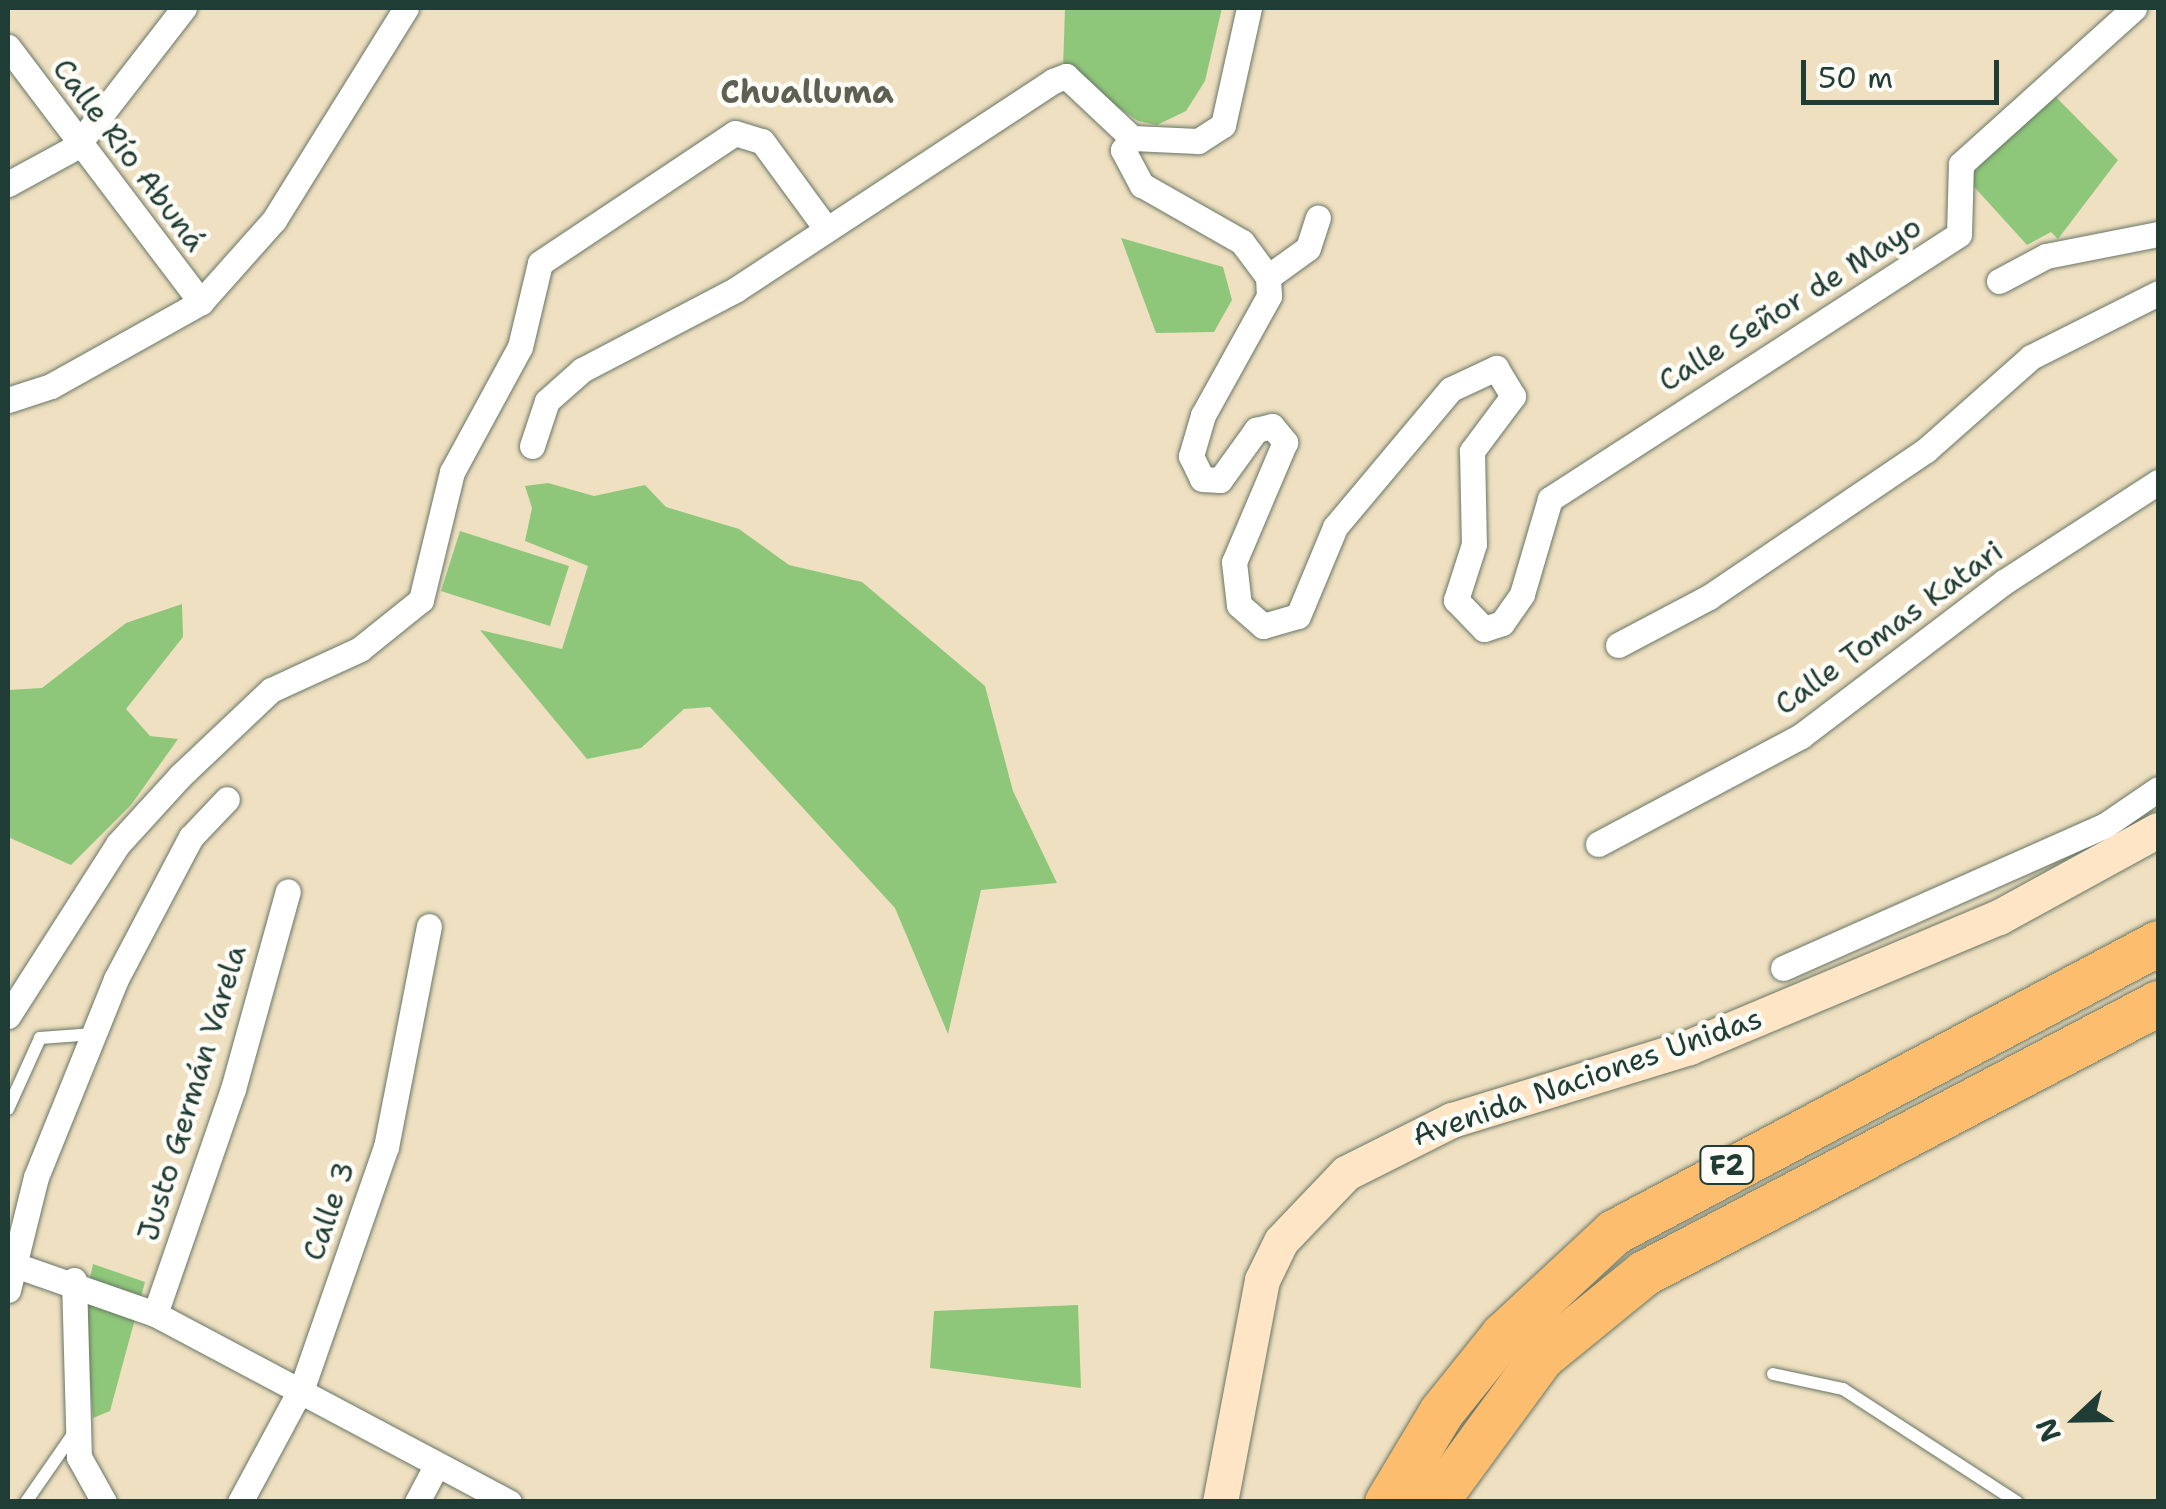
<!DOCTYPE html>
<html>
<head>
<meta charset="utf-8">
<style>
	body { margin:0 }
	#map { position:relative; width:2166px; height:1509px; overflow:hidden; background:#efe0c1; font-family:"Shantell Sans",sans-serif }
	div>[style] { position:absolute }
	.green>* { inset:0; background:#8fc77a }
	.roads { filter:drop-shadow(0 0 2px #687665) drop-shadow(0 0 2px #687665) }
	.lane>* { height:12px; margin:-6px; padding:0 6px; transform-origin:6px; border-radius:6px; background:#fff }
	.street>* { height:25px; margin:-12.5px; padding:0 12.5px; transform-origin:12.5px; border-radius:12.5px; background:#fff }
	.secondary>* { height:35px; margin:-17.5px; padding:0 17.5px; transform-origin:17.5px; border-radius:17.5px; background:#fee5c5 }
	.highway>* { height:45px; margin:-22.5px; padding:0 22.5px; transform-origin:22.5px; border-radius:22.5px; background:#fcbd6f }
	span { translate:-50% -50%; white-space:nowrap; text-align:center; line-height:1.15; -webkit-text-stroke:9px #fdfcf7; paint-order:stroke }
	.shield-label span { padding:2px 8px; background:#fdfcf7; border:2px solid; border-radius:8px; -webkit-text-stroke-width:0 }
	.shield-label { font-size:28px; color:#1f3d34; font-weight:700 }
	.street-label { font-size:30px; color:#1f3d34 }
	.neighbourhood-label { font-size:32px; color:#5d6052; font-weight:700 }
	.frame { position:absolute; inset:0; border:10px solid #1f3d34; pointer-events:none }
	.north { position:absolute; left:2026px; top:1369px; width:100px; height:100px; -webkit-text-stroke:8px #fdfcf7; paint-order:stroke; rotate:248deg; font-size:28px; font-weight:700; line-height:40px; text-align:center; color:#1f3d34 }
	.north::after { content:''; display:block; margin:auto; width:35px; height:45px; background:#1f3d34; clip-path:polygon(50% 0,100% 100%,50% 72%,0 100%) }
	.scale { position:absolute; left:1801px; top:60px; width:198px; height:45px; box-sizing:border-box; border:5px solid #1f3d34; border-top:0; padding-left:12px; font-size:30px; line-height:35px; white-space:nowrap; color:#1f3d34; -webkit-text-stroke:8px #fdfcf7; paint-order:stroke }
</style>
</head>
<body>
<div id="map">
	<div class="green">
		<i style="clip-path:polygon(1065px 8px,1222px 8px,1205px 81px,1186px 111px,1157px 125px,1138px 121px,1063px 69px)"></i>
		<i style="clip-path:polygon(2052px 93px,2118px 160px,2058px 239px,2051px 232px,2027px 245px,1967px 179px)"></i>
		<i style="clip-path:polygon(1121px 238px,1223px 267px,1232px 300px,1214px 332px,1156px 333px)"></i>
		<i style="clip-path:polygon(548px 483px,594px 496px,645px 485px,666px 507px,739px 529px,789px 565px,862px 582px,985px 686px,1013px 791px,1057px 883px,981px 890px,948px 1034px,895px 908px,710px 707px,684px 709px,641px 748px,587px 759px,480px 630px,562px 649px,588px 566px,525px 541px,532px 508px,525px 486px)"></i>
		<i style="clip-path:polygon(460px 531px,569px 566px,550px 626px,441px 591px)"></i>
		<i style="clip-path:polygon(182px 604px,183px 637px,126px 709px,150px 736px,178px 739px,131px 805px,71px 865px,8px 837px,8px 690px,42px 688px,126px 623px)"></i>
		<i style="clip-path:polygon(93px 1264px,145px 1282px,110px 1411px,93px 1418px,84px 1304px)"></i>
		<i style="clip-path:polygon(1078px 1305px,1081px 1388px,930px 1368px,934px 1311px)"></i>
	</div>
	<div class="roads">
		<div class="lane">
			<i style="left:8px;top:1109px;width:78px;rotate:-65.7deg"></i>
			<i style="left:40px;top:1038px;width:54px;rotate:-4.2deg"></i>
			<i style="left:1773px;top:1374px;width:72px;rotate:12.1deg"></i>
			<i style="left:1843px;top:1389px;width:207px;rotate:33deg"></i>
			<i style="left:26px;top:1502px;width:83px;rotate:-55.3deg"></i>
		</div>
		<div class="street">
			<i style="left:1249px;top:8px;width:120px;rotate:102.5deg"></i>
			<i style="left:1223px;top:125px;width:30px;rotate:147deg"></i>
			<i style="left:1198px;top:141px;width:66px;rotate:-177.4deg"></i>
			<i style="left:1132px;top:138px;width:15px;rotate:127deg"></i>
			<i style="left:1123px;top:150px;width:40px;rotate:62deg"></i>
			<i style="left:1142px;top:185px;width:115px;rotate:29.7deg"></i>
			<i style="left:1242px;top:242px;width:44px;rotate:53.4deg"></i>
			<i style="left:1268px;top:277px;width:19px;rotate:87deg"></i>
			<i style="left:1269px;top:296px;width:136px;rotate:119deg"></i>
			<i style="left:1203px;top:415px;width:43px;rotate:106.3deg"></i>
			<i style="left:1191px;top:456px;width:25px;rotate:64deg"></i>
			<i style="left:1202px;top:479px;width:18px;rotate:3deg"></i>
			<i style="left:1220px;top:480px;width:62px;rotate:-54.2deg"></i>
			<i style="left:1256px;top:430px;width:16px;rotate:-14deg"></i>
			<i style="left:1272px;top:426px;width:21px;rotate:51deg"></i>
			<i style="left:1285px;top:442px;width:130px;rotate:113deg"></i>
			<i style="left:1234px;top:562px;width:43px;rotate:83.4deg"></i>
			<i style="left:1239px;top:605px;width:32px;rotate:41deg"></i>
			<i style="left:1263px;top:626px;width:36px;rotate:-16deg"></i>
			<i style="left:1298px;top:616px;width:96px;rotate:-67.4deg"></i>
			<i style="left:1335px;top:527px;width:180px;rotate:-50deg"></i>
			<i style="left:1451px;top:389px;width:50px;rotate:-25deg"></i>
			<i style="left:1496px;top:368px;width:33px;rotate:59deg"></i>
			<i style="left:1513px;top:396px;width:69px;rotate:126.7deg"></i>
			<i style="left:1472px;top:451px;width:93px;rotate:88.8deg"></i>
			<i style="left:1474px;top:544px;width:59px;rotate:107.8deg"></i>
			<i style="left:1456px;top:600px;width:40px;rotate:46deg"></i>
			<i style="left:1484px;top:629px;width:19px;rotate:-18deg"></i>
			<i style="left:1502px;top:623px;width:35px;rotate:-55deg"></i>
			<i style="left:1522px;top:594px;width:99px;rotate:-73.6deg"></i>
			<i style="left:1550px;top:499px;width:487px;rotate:-32.9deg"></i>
			<i style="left:1959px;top:234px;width:70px;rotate:-88.4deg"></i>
			<i style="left:1961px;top:164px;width:233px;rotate:-42deg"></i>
			<i style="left:8px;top:47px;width:320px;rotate:52.9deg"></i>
			<i style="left:8px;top:184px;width:77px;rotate:-28.6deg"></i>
			<i style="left:76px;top:147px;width:176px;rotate:-52.2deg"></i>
			<i style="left:1268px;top:277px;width:49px;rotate:-35.9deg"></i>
			<i style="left:1308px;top:248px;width:32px;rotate:-72deg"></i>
			<i style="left:1999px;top:281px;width:53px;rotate:-28deg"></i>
			<i style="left:2046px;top:256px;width:114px;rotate:-11.1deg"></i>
			<i style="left:8px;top:400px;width:45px;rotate:-18deg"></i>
			<i style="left:51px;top:386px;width:172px;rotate:-29.2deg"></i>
			<i style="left:201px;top:302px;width:110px;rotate:-48.3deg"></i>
			<i style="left:274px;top:220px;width:250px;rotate:-58.1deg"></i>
			<i style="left:532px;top:446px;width:47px;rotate:-71.6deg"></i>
			<i style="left:547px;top:401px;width:47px;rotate:-41.5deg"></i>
			<i style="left:582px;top:370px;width:173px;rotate:-27.6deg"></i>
			<i style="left:735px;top:290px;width:381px;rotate:-33.3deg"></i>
			<i style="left:1053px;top:81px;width:14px;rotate:-21deg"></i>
			<i style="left:1066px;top:76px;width:91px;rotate:43.2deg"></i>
			<i style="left:1618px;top:645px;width:103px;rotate:-27.8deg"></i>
			<i style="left:1709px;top:597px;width:262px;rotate:-34.1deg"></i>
			<i style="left:1926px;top:450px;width:140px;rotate:-41.5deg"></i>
			<i style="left:2031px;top:357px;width:142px;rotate:-26.7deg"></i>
			<i style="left:1598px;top:844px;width:230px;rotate:-28deg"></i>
			<i style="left:1801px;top:736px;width:255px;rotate:-37.2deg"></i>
			<i style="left:2004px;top:582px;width:184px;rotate:-33deg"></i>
			<i style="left:1783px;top:968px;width:351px;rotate:-23.9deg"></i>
			<i style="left:2104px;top:826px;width:65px;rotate:-34.4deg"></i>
			<i style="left:8px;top:1016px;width:204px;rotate:-57.4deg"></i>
			<i style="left:118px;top:844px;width:92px;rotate:-47.6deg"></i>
			<i style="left:180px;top:776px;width:125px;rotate:-43.4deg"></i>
			<i style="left:271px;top:690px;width:98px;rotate:-24.7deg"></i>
			<i style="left:360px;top:649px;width:78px;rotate:-38.8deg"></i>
			<i style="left:421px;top:600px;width:132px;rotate:-76.4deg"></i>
			<i style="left:452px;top:472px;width:142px;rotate:-61.5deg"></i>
			<i style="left:520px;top:347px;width:86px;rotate:-76.6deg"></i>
			<i style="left:540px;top:263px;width:234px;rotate:-33.7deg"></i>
			<i style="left:735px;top:133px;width:28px;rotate:17deg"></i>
			<i style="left:762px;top:141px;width:107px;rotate:53.8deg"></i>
			<i style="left:15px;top:1265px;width:148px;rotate:19.3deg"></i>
			<i style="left:155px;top:1314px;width:401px;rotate:28deg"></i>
			<i style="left:74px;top:1280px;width:177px;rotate:88.4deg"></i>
			<i style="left:79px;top:1457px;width:51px;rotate:60.9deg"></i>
			<i style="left:8px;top:1290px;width:116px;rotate:-76.1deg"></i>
			<i style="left:36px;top:1177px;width:214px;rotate:-68deg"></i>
			<i style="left:116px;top:979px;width:161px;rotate:-62.2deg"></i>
			<i style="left:191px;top:837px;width:52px;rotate:-46.5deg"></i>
			<i style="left:155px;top:1314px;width:238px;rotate:-70.9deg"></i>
			<i style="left:233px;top:1089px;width:205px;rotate:-74.5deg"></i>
			<i style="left:240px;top:1502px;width:133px;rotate:-61.7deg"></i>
			<i style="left:303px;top:1385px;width:252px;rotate:-70.8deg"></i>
			<i style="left:386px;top:1147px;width:225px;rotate:-79deg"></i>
			<i style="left:417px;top:1502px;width:41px;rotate:-62.2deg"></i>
		</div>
		<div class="secondary">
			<i style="left:1220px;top:1502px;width:226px;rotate:-79.3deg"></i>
			<i style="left:1262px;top:1280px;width:43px;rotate:-64deg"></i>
			<i style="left:1281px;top:1241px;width:94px;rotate:-46.3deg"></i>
			<i style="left:1346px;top:1173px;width:119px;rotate:-26.6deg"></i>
			<i style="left:1452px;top:1120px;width:248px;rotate:-17.1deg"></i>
			<i style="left:1689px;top:1047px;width:336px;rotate:-22.8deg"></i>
			<i style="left:1999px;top:917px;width:181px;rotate:-28.7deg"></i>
		</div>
		<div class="highway">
			<i style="left:1387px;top:1502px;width:105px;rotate:-59deg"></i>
			<i style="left:1441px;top:1412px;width:99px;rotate:-51.2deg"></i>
			<i style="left:1503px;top:1335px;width:151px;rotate:-42.9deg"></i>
			<i style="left:1614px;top:1232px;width:616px;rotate:-27.98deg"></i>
			<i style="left:1435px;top:1502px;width:180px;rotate:-53.8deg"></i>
			<i style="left:1541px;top:1357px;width:133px;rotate:-39.2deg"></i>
			<i style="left:1644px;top:1273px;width:581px;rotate:-27.71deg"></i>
		</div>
	</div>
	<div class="shield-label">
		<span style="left:1727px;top:1165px">F2</span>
	</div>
	<div class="street-label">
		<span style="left:129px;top:155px;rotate:53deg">Calle Río Abuná</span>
		<span style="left:1790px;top:304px;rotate:-32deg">Calle Señor de Mayo</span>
		<span style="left:1889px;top:628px;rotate:-36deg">Calle Tomas Katari</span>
		<span style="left:1587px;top:1077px;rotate:-19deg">Avenida Naciones Unidas</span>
		<span style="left:192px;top:1093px;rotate:-73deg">Justo Germán Varela</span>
		<span style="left:329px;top:1211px;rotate:-71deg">Calle 3</span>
	</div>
	<div class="neighbourhood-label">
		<span style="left:807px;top:92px">Chualluma</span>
	</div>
	<div class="frame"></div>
	<div class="north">N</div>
	<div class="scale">50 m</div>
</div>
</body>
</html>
